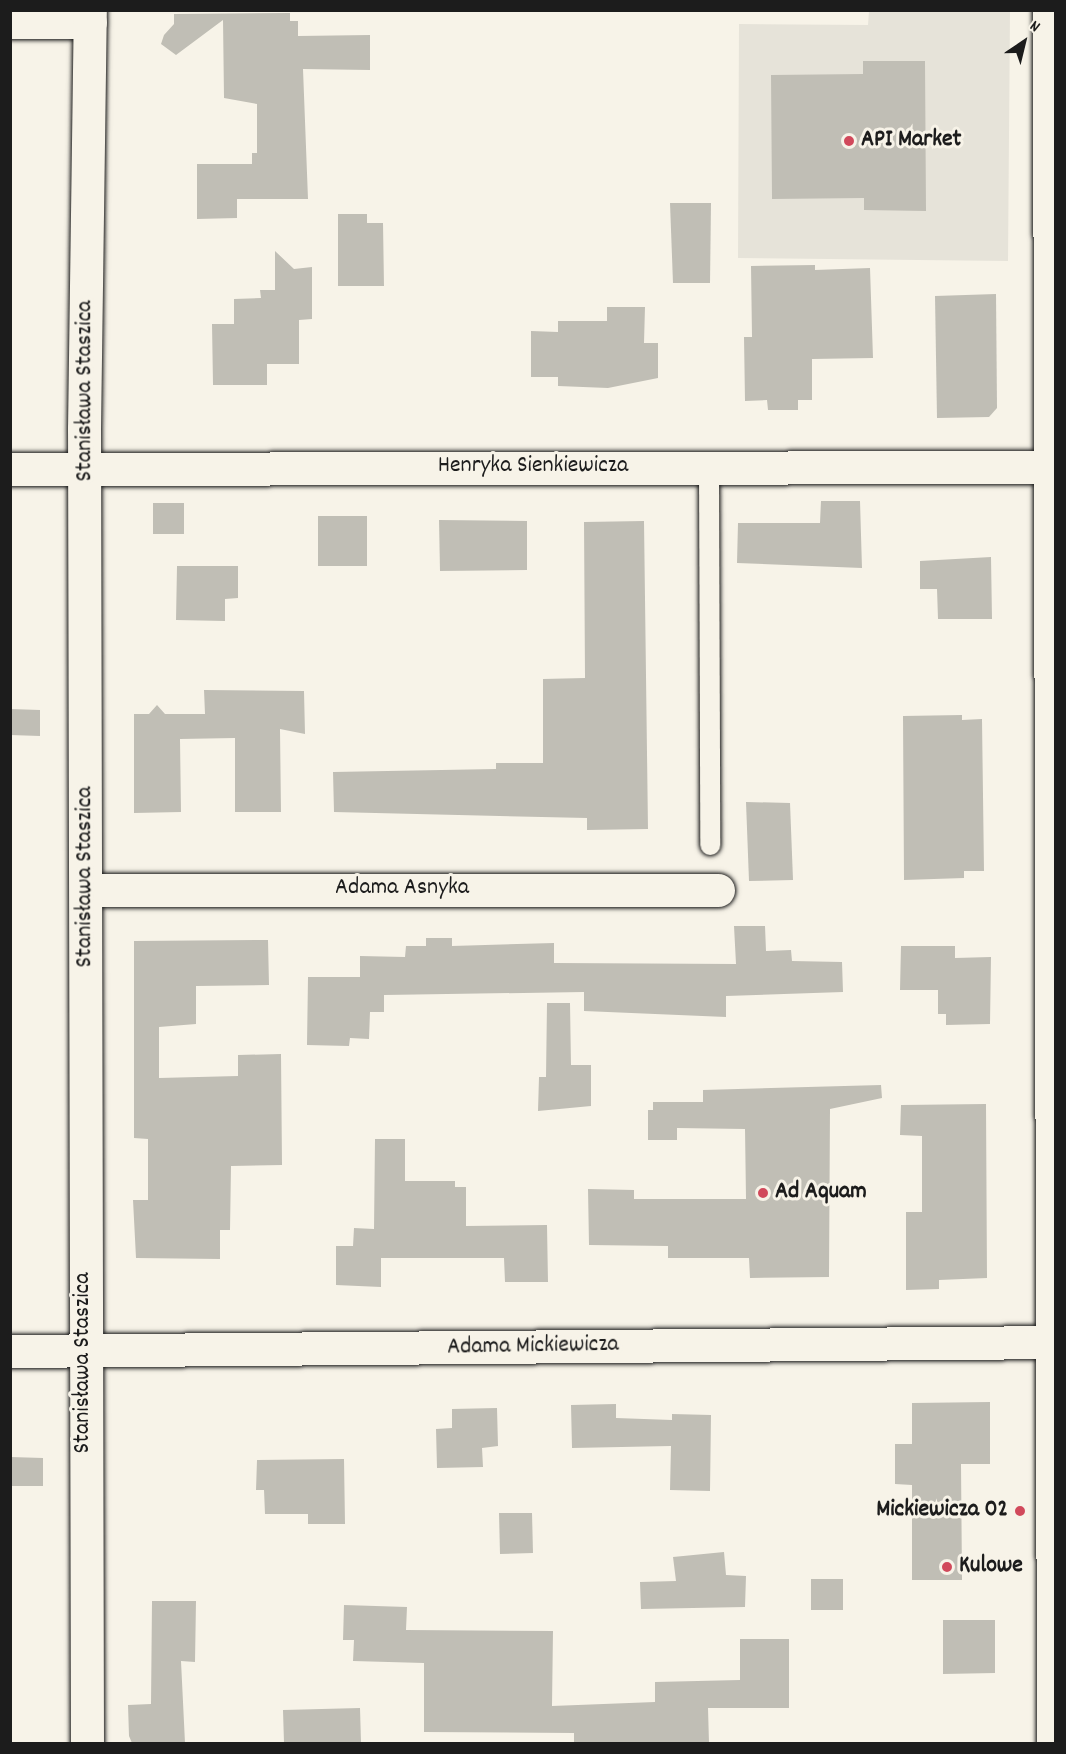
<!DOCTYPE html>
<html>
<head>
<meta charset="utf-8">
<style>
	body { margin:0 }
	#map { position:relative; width:1066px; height:1754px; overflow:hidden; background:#f7f3e8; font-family:Dekko,sans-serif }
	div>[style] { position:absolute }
	.built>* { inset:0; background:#e6e3d9 }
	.building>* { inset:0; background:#c0beb5 }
	.roads { filter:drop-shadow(0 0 2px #1c1c1c) drop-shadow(0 0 2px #1c1c1c) }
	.service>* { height:20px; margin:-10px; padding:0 10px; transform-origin:10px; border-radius:10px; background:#f7f3e8 }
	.minor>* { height:33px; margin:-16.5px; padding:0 16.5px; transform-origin:16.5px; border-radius:16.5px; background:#f7f3e8 }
	.tertiary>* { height:33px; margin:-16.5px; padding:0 16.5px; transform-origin:16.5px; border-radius:16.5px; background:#f7f3e8 }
	.dots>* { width:16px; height:16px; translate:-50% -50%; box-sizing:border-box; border:3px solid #f7f3e8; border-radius:50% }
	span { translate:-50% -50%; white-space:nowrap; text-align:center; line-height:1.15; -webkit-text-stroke:6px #f7f3e8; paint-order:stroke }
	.poi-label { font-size:24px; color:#1c1c1c; font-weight:700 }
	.left { translate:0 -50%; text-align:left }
	.right { translate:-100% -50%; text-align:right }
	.street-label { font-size:24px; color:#1c1c1c }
	.frame { position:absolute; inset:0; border:12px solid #1c1c1c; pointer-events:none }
	.north { position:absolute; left:994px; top:12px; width:60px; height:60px; -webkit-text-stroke:4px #f7f3e8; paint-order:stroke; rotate:35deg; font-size:16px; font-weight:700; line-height:24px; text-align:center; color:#1c1c1c }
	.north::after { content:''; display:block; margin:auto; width:21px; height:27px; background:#1c1c1c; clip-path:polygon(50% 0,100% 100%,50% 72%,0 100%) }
</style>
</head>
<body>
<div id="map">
	<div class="built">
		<i style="clip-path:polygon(869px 11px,1010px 11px,1008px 261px,738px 258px,739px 24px,868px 25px)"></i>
	</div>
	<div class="building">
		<i style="clip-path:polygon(290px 13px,290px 21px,298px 21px,298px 36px,370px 35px,370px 70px,303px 69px,308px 199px,237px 199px,237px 218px,197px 219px,197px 164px,252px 164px,252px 153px,257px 153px,257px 104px,224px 98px,223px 20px,176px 55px,161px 44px,164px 35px,174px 24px,174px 14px)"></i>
		<i style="clip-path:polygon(863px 61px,925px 61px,926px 211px,864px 210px,864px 198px,772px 199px,771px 75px,863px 74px)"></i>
		<i style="clip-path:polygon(670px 203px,711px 203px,710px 283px,673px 283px)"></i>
		<i style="clip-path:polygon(338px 214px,367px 214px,367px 223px,383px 223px,384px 286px,338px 286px)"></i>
		<i style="clip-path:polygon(275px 251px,294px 269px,312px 267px,312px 319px,299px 320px,299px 364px,267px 364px,267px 385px,213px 385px,212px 324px,234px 324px,234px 299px,261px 298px,260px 290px,275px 290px)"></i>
		<i style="clip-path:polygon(815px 265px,815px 270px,870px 268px,873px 358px,812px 359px,812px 400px,798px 400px,798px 410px,768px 410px,767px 400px,745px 401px,744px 337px,752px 337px,751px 266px)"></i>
		<i style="clip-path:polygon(996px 294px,997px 408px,989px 417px,937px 418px,935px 296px)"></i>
		<i style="clip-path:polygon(607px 307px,645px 307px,644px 343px,658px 343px,658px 378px,608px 388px,558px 386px,558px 377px,531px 377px,531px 331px,558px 332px,558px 321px,607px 321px)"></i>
		<i style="clip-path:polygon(821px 501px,860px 501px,862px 568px,737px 563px,738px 523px,820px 523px)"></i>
		<i style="clip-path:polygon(153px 503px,184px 503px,184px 534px,153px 534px)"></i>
		<i style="clip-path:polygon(318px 516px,367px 516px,367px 566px,318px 566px)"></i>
		<i style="clip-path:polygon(439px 520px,527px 521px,527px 570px,440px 571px)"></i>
		<i style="clip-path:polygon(644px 521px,648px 829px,587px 830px,587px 818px,334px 812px,333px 772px,496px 769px,496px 763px,543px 763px,543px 679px,585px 678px,584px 522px)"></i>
		<i style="clip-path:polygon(991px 557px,992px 619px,938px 619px,937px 589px,920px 589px,920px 561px)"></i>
		<i style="clip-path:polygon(177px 566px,238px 566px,238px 598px,225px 599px,225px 621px,176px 620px)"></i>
		<i style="clip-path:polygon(204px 690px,304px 691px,305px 734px,280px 729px,281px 812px,235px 812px,235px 738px,180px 739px,181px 812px,134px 813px,134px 714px,149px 714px,157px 705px,165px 714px,205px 714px)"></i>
		<i style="clip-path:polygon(10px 709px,40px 710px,40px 736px,10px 735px)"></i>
		<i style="clip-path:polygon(962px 715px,962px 720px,982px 719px,984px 871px,964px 871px,964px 878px,904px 880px,903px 716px)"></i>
		<i style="clip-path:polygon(746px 802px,790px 803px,793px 880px,749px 881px)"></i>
		<i style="clip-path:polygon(734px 926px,765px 926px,766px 951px,791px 950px,792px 961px,842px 962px,843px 992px,726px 996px,726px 1017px,584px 1011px,584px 992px,384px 995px,384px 1012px,370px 1012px,369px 1039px,350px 1038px,349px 1046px,307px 1045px,308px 977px,360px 977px,360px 956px,405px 957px,406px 946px,426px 946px,426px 938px,452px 938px,452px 946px,554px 943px,554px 963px,736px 964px)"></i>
		<i style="clip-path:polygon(268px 940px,269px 985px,196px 986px,196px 1024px,159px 1027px,159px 1078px,238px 1076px,238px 1055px,281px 1054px,282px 1165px,231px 1166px,230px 1230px,220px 1230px,220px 1259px,136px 1258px,133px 1200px,148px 1200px,148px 1139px,134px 1138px,134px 941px)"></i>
		<i style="clip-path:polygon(901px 946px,955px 946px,955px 958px,991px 957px,990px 1024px,946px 1025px,946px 1014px,938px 1014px,938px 990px,900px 990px)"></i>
		<i style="clip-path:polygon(547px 1003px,570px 1003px,571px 1065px,591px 1065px,591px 1106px,538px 1111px,539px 1077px,546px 1077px)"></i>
		<i style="clip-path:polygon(881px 1085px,882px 1098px,830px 1109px,829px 1277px,750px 1278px,749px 1258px,668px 1258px,668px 1246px,589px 1245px,588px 1189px,634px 1190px,634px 1199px,746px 1199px,745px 1129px,677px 1128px,677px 1140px,648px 1140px,648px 1110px,653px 1110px,653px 1102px,703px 1102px,703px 1090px)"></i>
		<i style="clip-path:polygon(986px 1104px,987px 1278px,939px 1280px,939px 1289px,906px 1290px,906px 1212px,922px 1212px,922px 1136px,900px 1135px,901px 1105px)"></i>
		<i style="clip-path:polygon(375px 1139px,405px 1139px,405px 1181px,455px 1181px,455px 1187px,466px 1187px,466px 1226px,547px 1225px,548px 1282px,505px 1282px,504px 1258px,381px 1258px,381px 1287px,336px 1285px,336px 1246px,353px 1246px,354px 1228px,374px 1229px)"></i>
		<i style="clip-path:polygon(990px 1402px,990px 1464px,961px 1464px,962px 1580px,912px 1580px,912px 1485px,895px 1484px,895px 1444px,912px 1444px,912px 1403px)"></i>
		<i style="clip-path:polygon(616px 1404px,616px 1418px,672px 1420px,672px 1414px,711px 1415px,710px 1491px,670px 1490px,671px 1446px,572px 1448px,571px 1405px)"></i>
		<i style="clip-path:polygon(497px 1408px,498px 1446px,482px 1448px,483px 1467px,437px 1468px,436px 1429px,452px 1428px,452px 1409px)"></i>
		<i style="clip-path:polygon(10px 1457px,43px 1458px,43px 1486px,10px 1486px)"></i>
		<i style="clip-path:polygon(344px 1459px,345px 1524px,308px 1524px,308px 1514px,265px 1514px,264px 1490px,256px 1490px,257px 1460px)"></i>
		<i style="clip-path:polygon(499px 1513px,532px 1513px,533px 1553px,500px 1554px)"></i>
		<i style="clip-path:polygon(724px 1552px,726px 1575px,746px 1576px,745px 1607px,641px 1609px,640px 1582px,676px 1581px,673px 1557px)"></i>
		<i style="clip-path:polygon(811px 1579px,843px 1579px,843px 1610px,811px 1610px)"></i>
		<i style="clip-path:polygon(152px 1601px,196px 1601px,195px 1662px,181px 1661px,185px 1743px,132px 1743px,129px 1736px,128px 1705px,151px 1704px)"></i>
		<i style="clip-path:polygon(344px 1605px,407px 1607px,406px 1630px,553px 1631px,552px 1706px,655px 1702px,655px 1682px,740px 1680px,740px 1639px,789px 1639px,789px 1708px,708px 1708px,709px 1743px,574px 1743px,574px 1733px,424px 1732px,424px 1663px,353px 1661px,354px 1640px,343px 1640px)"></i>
		<i style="clip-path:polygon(943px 1620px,995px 1620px,995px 1673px,943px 1674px)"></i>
		<i style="clip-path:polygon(360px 1708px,361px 1743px,284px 1743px,283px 1710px)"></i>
	</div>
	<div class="roads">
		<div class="service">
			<i style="left:709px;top:467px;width:378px;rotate:89.8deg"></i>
		</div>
		<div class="minor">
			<i style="left:10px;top:22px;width:80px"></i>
			<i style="left:10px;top:469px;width:1046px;rotate:-0.11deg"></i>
			<i style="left:87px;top:890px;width:631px"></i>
			<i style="left:10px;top:1351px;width:1046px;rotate:-0.49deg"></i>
			<i style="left:87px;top:1744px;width:1315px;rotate:-90.13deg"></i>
			<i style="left:84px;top:429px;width:419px;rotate:-89.2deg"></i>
		</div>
		<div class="tertiary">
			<i style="left:1049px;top:10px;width:1734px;rotate:89.87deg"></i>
		</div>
	</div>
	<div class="dots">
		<i style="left:849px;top:141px;background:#d1495b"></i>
		<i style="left:763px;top:1193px;background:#d1495b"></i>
		<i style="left:1020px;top:1511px;background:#d1495b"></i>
		<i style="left:947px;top:1567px;background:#d1495b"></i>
	</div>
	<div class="poi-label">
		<span class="left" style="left:861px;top:141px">API Market</span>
		<span class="left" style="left:775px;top:1193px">Ad Aquam</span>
		<span class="right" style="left:1008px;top:1511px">Mickiewicza 02</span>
		<span class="left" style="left:959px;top:1567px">Kulowe</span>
	</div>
	<div class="street-label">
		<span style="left:86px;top:391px;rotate:-90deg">Stanisława Staszica</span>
		<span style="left:533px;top:467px">Henryka Sienkiewicza</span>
		<span style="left:86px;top:877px;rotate:-90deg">Stanisława Staszica</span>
		<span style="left:402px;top:889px">Adama Asnyka</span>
		<span style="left:533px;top:1347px;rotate:-1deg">Adama Mickiewicza</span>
		<span style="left:84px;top:1363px;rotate:-90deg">Stanisława Staszica</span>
	</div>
	<div class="frame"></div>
	<div class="north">N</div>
</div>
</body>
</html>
